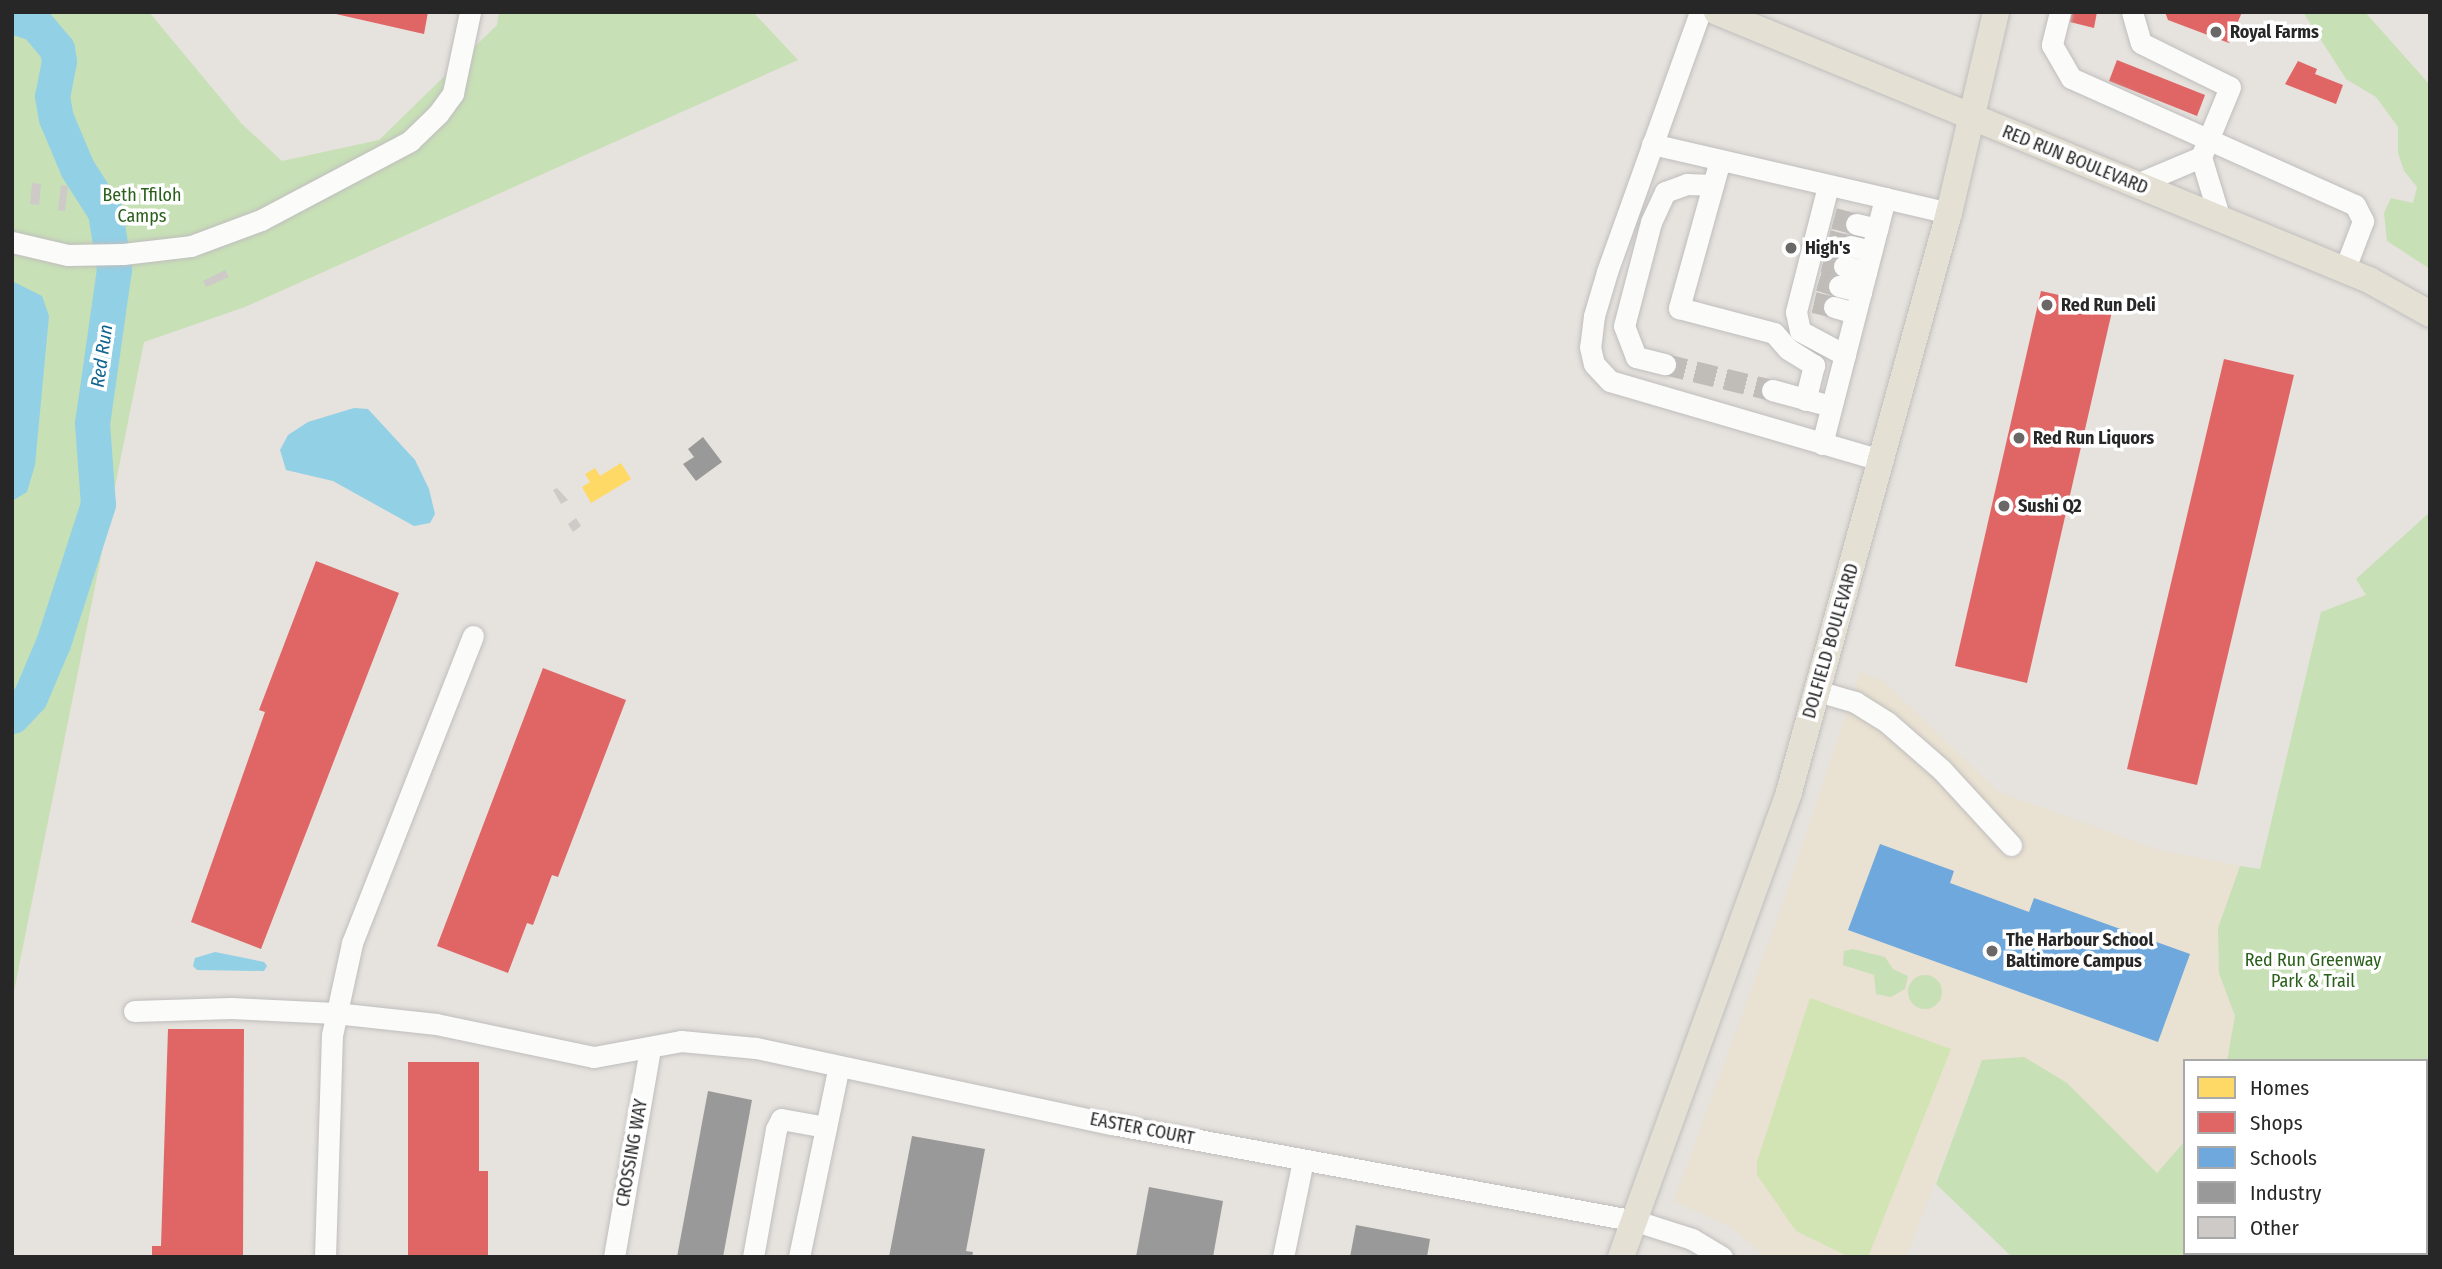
<!DOCTYPE html>
<html>
<head>
<meta charset="utf-8">
<style>
	body { margin:0 }
	#map { position:relative; width:2442px; height:1269px; overflow:hidden; background:#e6e2dd; font-family:"Fira Sans Condensed",sans-serif }
	div>[style] { position:absolute }
	.education>* { inset:0; background:#e9e1d1 }
	.green>* { inset:0; background:#c8e0b6 }
	.round { border-radius:50% }
	.pitch>* { inset:0; background:#d3e4b4 }
	.water>* { inset:0; background:#92d0e6 }
	.homes>* { inset:0; background:#ffd966 }
	.shops>* { inset:0; background:#e06666 }
	.schools>* { inset:0; background:#6fa8dc }
	.industry>* { inset:0; background:#999 }
	.river>* { height:35px; margin:-17.5px; padding:0 17.5px; transform-origin:17.5px; border-radius:17.5px; background:#92d0e6 }
	.building>* { inset:0; background:#cdcac7 }
	.minor-tunnel>* { height:21px; margin-top:-10.5px; transform-origin:0; background:repeating-linear-gradient(90deg,#c0bdb9 0 21px,transparent 0 31px) }
	.roads { filter:drop-shadow(0 0 2px #bfbebe) drop-shadow(0 0 2px #bfbebe) }
	.minor>* { height:21px; margin:-10.5px; padding:0 10.5px; transform-origin:10.5px; border-radius:10.5px; background:#fbfbfa }
	.major>* { height:26px; margin:-13px; padding:0 13px; transform-origin:13px; border-radius:13px; background:#e4e0d3 }
	.dots>* { width:19px; height:19px; translate:-50% -50%; box-sizing:border-box; border:4px solid #fff; border-radius:50% }
	span { translate:-50% -50%; white-space:nowrap; text-align:center; line-height:1.15; -webkit-text-stroke:7px #fff; paint-order:stroke }
	.poi-label { font-size:18px; color:#272727; font-weight:700 }
	.left { translate:0 -50%; text-align:left }
	.street-label { font-size:18px; color:#272727 }
	.park-label { font-size:18px; color:#2a601b }
	.water-label { font-size:19px; color:#116691; font-style:italic }
	.frame { position:absolute; inset:0; border:14px solid #272727; pointer-events:none }
	.legend { position:absolute; left:2183px; top:1059px; width:245px; height:196px; box-sizing:border-box; background:#fff; border:2px solid #a9a9a9; margin:0; padding:9px 12px; list-style:none; font-size:21px; color:#272727 }
	.legend li { display:flex; align-items:center; gap:14px; height:35px }
	.legend b { width:35px; border:2px solid #a9a9a9 }
</style>
</head>
<body>
<div id="map">
	<div class="education">
		<i style="clip-path:polygon(1860px 672px,1883px 681px,1999px 792px,2158px 850px,2240px 866px,2218px 928px,2219px 973px,2235px 1016px,2230px 1054px,2227px 1061px,2185px 1061px,2185px 1140px,2157px 1173px,2067px 1083px,1982px 1060px,1906px 1257px,1766px 1257px,1731px 1227px,1674px 1201px,1783px 903px)"></i>
	</div>
	<div class="green">
		<i style="clip-path:polygon(12px 12px,149px 12px,242px 124px,282px 161px,379px 140px,497px 25px,499px 12px,753px 12px,798px 60px,245px 307px,144px 342px,12px 1001px)"></i>
		<i style="clip-path:polygon(2303px 12px,2365px 12px,2430px 85px,2430px 269px,2387px 241px,2384px 213px,2391px 198px,2413px 203px,2417px 187px,2404px 171px,2398px 153px,2398px 127px,2376px 97px,2346px 79px)"></i>
		<i style="clip-path:polygon(2430px 512px,2430px 1257px,2012px 1257px,1936px 1184px,1982px 1060px,2024px 1057px,2067px 1083px,2157px 1173px,2185px 1141px,2185px 1253px,2426px 1253px,2426px 1061px,2227px 1061px,2235px 1016px,2219px 973px,2218px 928px,2240px 866px,2260px 869px,2321px 612px,2366px 595px,2356px 579px)"></i>
		<i style="clip-path:polygon(1853px 949px,1885px 957px,1893px 969px,1908px 976px,1905px 989px,1891px 997px,1876px 994px,1874px 975px,1843px 965px,1844px 951px)"></i>
		<i class="round" style="left:1908px;top:975px;width:34px;height:34px"></i>
	</div>
	<div class="pitch">
		<i style="clip-path:polygon(1810px 998px,1951px 1049px,1868px 1257px,1849px 1257px,1796px 1231px,1757px 1175px,1757px 1162px)"></i>
	</div>
	<div class="water">
		<i style="clip-path:polygon(12px 281px,42px 296px,49px 316px,35px 465px,27px 492px,12px 501px)"></i>
		<i style="clip-path:polygon(354px 408px,368px 409px,415px 460px,429px 489px,435px 514px,430px 523px,414px 526px,333px 481px,286px 470px,280px 450px,288px 435px,308px 422px)"></i>
		<i style="clip-path:polygon(215px 952px,264px 962px,267px 966px,264px 971px,197px 970px,193px 966px,195px 958px)"></i>
	</div>
	<div class="homes">
		<i style="clip-path:polygon(621px 463px,631px 479px,591px 503px,582px 487px,590px 482px,585px 474px,595px 468px,600px 476px)"></i>
	</div>
	<div class="shops">
		<i style="clip-path:polygon(327px 12px,428px 12px,424px 34px)"></i>
		<i style="clip-path:polygon(2072px 12px,2097px 12px,2094px 28px,2070px 22px)"></i>
		<i style="clip-path:polygon(2165px 12px,2242px 12px,2229px 43px,2168px 20px)"></i>
		<i style="clip-path:polygon(2117px 60px,2205px 95px,2197px 116px,2109px 81px)"></i>
		<i style="clip-path:polygon(2298px 61px,2317px 69px,2315px 74px,2343px 85px,2336px 104px,2285px 84px)"></i>
		<i style="clip-path:polygon(2041px 291px,2113px 307px,2027px 683px,1955px 666px)"></i>
		<i style="clip-path:polygon(2224px 359px,2294px 375px,2197px 785px,2127px 769px)"></i>
		<i style="clip-path:polygon(316px 561px,399px 593px,261px 949px,191px 922px,265px 712px,259px 710px)"></i>
		<i style="clip-path:polygon(543px 668px,626px 700px,558px 877px,552px 875px,533px 925px,527px 923px,508px 973px,437px 946px)"></i>
		<i style="clip-path:polygon(168px 1029px,244px 1029px,243px 1257px,152px 1257px,152px 1246px,161px 1246px)"></i>
		<i style="clip-path:polygon(408px 1062px,479px 1062px,479px 1171px,488px 1171px,488px 1257px,408px 1257px)"></i>
	</div>
	<div class="schools">
		<i style="clip-path:polygon(1880px 844px,1954px 871px,1950px 883px,2029px 912px,2034px 898px,2190px 954px,2158px 1042px,1848px 930px)"></i>
	</div>
	<div class="industry">
		<i style="clip-path:polygon(703px 437px,722px 462px,696px 481px,683px 464px,694px 457px,688px 449px)"></i>
		<i style="clip-path:polygon(708px 1091px,752px 1100px,723px 1257px,677px 1257px)"></i>
		<i style="clip-path:polygon(912px 1136px,985px 1149px,966px 1251px,973px 1252px,972px 1257px,889px 1257px)"></i>
		<i style="clip-path:polygon(1149px 1187px,1223px 1201px,1213px 1257px,1136px 1257px)"></i>
		<i style="clip-path:polygon(1356px 1225px,1430px 1239px,1427px 1257px,1350px 1257px)"></i>
	</div>
	<div class="river">
		<i style="left:12px;top:16px;width:25px;rotate:18deg"></i>
		<i style="left:36px;top:24px;width:33px;rotate:50deg"></i>
		<i style="left:57px;top:49px;width:12px;rotate:81deg"></i>
		<i style="left:59px;top:61px;width:36px;rotate:101deg"></i>
		<i style="left:52px;top:96px;width:22px;rotate:80deg"></i>
		<i style="left:56px;top:118px;width:54px;rotate:67.2deg"></i>
		<i style="left:77px;top:168px;width:52px;rotate:57.5deg"></i>
		<i style="left:105px;top:212px;width:58px;rotate:81deg"></i>
		<i style="left:114px;top:269px;width:156px;rotate:98.1deg"></i>
		<i style="left:92px;top:423px;width:81px;rotate:85.8deg"></i>
		<i style="left:98px;top:504px;width:146px;rotate:107.9deg"></i>
		<i style="left:53px;top:643px;width:59px;rotate:113.1deg"></i>
		<i style="left:30px;top:697px;width:26px;rotate:133deg"></i>
	</div>
	<div class="building">
		<i style="clip-path:polygon(32px 183px,41px 184px,39px 205px,30px 204px)"></i>
		<i style="clip-path:polygon(61px 185px,68px 186px,65px 211px,58px 210px)"></i>
		<i style="clip-path:polygon(225px 270px,229px 277px,206px 287px,203px 281px)"></i>
		<i style="clip-path:polygon(557px 488px,568px 500px,561px 504px,553px 490px)"></i>
		<i style="clip-path:polygon(576px 518px,581px 526px,573px 532px,568px 524px)"></i>
	</div>
	<div class="minor-tunnel">
		<i style="left:1834px;top:218px;width:23px;rotate:15deg"></i>
		<i style="left:1828px;top:240px;width:23px;rotate:15deg"></i>
		<i style="left:1823px;top:261px;width:22px;rotate:13deg"></i>
		<i style="left:1819px;top:280px;width:21px;rotate:17deg"></i>
		<i style="left:1814px;top:302px;width:21px;rotate:14deg"></i>
		<i style="left:1665px;top:364px;width:110px;rotate:13.7deg"></i>
	</div>
	<div class="roads">
		<div class="minor">
			<i style="left:1700px;top:12px;width:276px;rotate:109.7deg"></i>
			<i style="left:1607px;top:272px;width:46px;rotate:106.5deg"></i>
			<i style="left:1594px;top:316px;width:31px;rotate:97deg"></i>
			<i style="left:1590px;top:347px;width:17px;rotate:77deg"></i>
			<i style="left:1594px;top:364px;width:23px;rotate:47deg"></i>
			<i style="left:1610px;top:381px;width:284px;rotate:16.3deg"></i>
			<i style="left:2060px;top:12px;width:34px;rotate:104deg"></i>
			<i style="left:2052px;top:45px;width:38px;rotate:60deg"></i>
			<i style="left:2071px;top:78px;width:311px;rotate:24.1deg"></i>
			<i style="left:2355px;top:205px;width:18px;rotate:63deg"></i>
			<i style="left:2363px;top:221px;width:53px;rotate:110.8deg"></i>
			<i style="left:2132px;top:12px;width:32px;rotate:74deg"></i>
			<i style="left:2141px;top:43px;width:99px;rotate:26.3deg"></i>
			<i style="left:2230px;top:87px;width:76px;rotate:112.5deg"></i>
			<i style="left:2201px;top:157px;width:65px;rotate:73deg"></i>
			<i style="left:1652px;top:144px;width:239px;rotate:13deg"></i>
			<i style="left:1720px;top:160px;width:154px;rotate:105.5deg"></i>
			<i style="left:1679px;top:308px;width:98px;rotate:14.7deg"></i>
			<i style="left:1774px;top:333px;width:21px;rotate:49deg"></i>
			<i style="left:1788px;top:349px;width:31px;rotate:32deg"></i>
			<i style="left:1814px;top:365px;width:36px;rotate:104deg"></i>
			<i style="left:2137px;top:184px;width:69px;rotate:-22.9deg"></i>
			<i style="left:1828px;top:186px;width:130px;rotate:104.3deg"></i>
			<i style="left:1796px;top:312px;width:19px;rotate:78deg"></i>
			<i style="left:1800px;top:331px;width:51px;rotate:28.1deg"></i>
			<i style="left:1856px;top:224px;width:22px;rotate:13deg"></i>
			<i style="left:12px;top:242px;width:57px;rotate:13.1deg"></i>
			<i style="left:68px;top:255px;width:55px;rotate:-1deg"></i>
			<i style="left:123px;top:254px;width:68px;rotate:-6.7deg"></i>
			<i style="left:191px;top:246px;width:75px;rotate:-20.4deg"></i>
			<i style="left:261px;top:220px;width:169px;rotate:-27.9deg"></i>
			<i style="left:410px;top:141px;width:39px;rotate:-44deg"></i>
			<i style="left:438px;top:114px;width:26px;rotate:-54deg"></i>
			<i style="left:453px;top:93px;width:83px;rotate:-78.1deg"></i>
			<i style="left:1850px;top:246px;width:22px;rotate:13deg"></i>
			<i style="left:1844px;top:266px;width:23px;rotate:15deg"></i>
			<i style="left:1839px;top:286px;width:23px;rotate:15deg"></i>
			<i style="left:1834px;top:307px;width:22px;rotate:16deg"></i>
			<i style="left:1636px;top:357px;width:33px;rotate:-111deg"></i>
			<i style="left:1624px;top:326px;width:107px;rotate:-75.4deg"></i>
			<i style="left:1651px;top:222px;width:33px;rotate:-65deg"></i>
			<i style="left:1665px;top:192px;width:23px;rotate:-20deg"></i>
			<i style="left:1687px;top:184px;width:26px;rotate:2deg"></i>
			<i style="left:1636px;top:357px;width:30px;rotate:14deg"></i>
			<i style="left:1772px;top:390px;width:50px;rotate:15.2deg"></i>
			<i style="left:1822px;top:444px;width:254px;rotate:-75.6deg"></i>
			<i style="left:1885px;top:198px;width:66px;rotate:13.2deg"></i>
			<i style="left:1817px;top:691px;width:40px;rotate:16deg"></i>
			<i style="left:1855px;top:702px;width:38px;rotate:32deg"></i>
			<i style="left:1887px;top:722px;width:73px;rotate:41.1deg"></i>
			<i style="left:1942px;top:770px;width:102px;rotate:47.4deg"></i>
			<i style="left:134px;top:1011px;width:97px;rotate:-1.8deg"></i>
			<i style="left:231px;top:1008px;width:104px;rotate:2.8deg"></i>
			<i style="left:335px;top:1013px;width:102px;rotate:6.2deg"></i>
			<i style="left:436px;top:1024px;width:161px;rotate:11.8deg"></i>
			<i style="left:594px;top:1057px;width:88px;rotate:-10.4deg"></i>
			<i style="left:681px;top:1041px;width:75px;rotate:5.3deg"></i>
			<i style="left:756px;top:1048px;width:364px;rotate:12.1deg"></i>
			<i style="left:1112px;top:1124px;width:533px;rotate:10.49deg"></i>
			<i style="left:1636px;top:1221px;width:59px;rotate:17.8deg"></i>
			<i style="left:1692px;top:1239px;width:35px;rotate:31deg"></i>
			<i style="left:325px;top:1257px;width:222px;rotate:-88.2deg"></i>
			<i style="left:332px;top:1035px;width:94px;rotate:-77.7deg"></i>
			<i style="left:352px;top:943px;width:330px;rotate:-68.5deg"></i>
			<i style="left:614px;top:1257px;width:211px;rotate:-80.2deg"></i>
			<i style="left:753px;top:1257px;width:130px;rotate:-79.8deg"></i>
			<i style="left:776px;top:1129px;width:11px;rotate:-63deg"></i>
			<i style="left:781px;top:1119px;width:46px;rotate:10.1deg"></i>
			<i style="left:799px;top:1257px;width:195px;rotate:-78.2deg"></i>
			<i style="left:1283px;top:1257px;width:99px;rotate:-78.3deg"></i>
		</div>
		<div class="major">
			<i style="left:1717px;top:12px;width:705px;rotate:22.34deg"></i>
			<i style="left:2369px;top:280px;width:70px;rotate:29.1deg"></i>
			<i style="left:1621px;top:1257px;width:494px;rotate:-70.1deg"></i>
			<i style="left:1789px;top:792px;width:601px;rotate:-74.55deg"></i>
			<i style="left:1949px;top:213px;width:206px;rotate:-76.8deg"></i>
		</div>
	</div>
	<div class="dots">
		<i style="left:2216px;top:32px;background:#6a6867"></i>
		<i style="left:1791px;top:248px;background:#6a6867"></i>
		<i style="left:2047px;top:305px;background:#6a6867"></i>
		<i style="left:2019px;top:438px;background:#6a6867"></i>
		<i style="left:2004px;top:506px;background:#6a6867"></i>
		<i style="left:1992px;top:951px;background:#6a6867"></i>
	</div>
	<div class="poi-label">
		<span class="left" style="left:2230px;top:32px">Royal Farms</span>
		<span class="left" style="left:1805px;top:248px">High's</span>
		<span class="left" style="left:2061px;top:305px">Red Run Deli</span>
		<span class="left" style="left:2033px;top:438px">Red Run Liquors</span>
		<span class="left" style="left:2018px;top:506px">Sushi Q2</span>
		<span class="left" style="left:2006px;top:951px">The Harbour School<br>Baltimore Campus</span>
	</div>
	<div class="street-label">
		<span style="left:2075px;top:160px;rotate:22deg">RED RUN BOULEVARD</span>
		<span style="left:1831px;top:641px;rotate:-74deg">DOLFIELD BOULEVARD</span>
		<span style="left:1142px;top:1129px;rotate:11deg">EASTER COURT</span>
		<span style="left:632px;top:1153px;rotate:-80deg">CROSSING WAY</span>
	</div>
	<div class="park-label">
		<span style="left:142px;top:206px">Beth Tfiloh<br>Camps</span>
		<span style="left:2313px;top:971px">Red Run Greenway<br>Park &amp; Trail</span>
	</div>
	<div class="water-label">
		<span style="left:102px;top:356px;rotate:-82deg">Red Run</span>
	</div>
	<div class="frame"></div>
	<ul class="legend">
	<li><b style="height:19px;background:#ffd966"></b>Homes</li>
	<li><b style="height:19px;background:#e06666"></b>Shops</li>
	<li><b style="height:19px;background:#6fa8dc"></b>Schools</li>
	<li><b style="height:19px;background:#999"></b>Industry</li>
	<li><b style="height:19px;background:#cdcac7"></b>Other</li>
	</ul>
</div>
</body>
</html>
